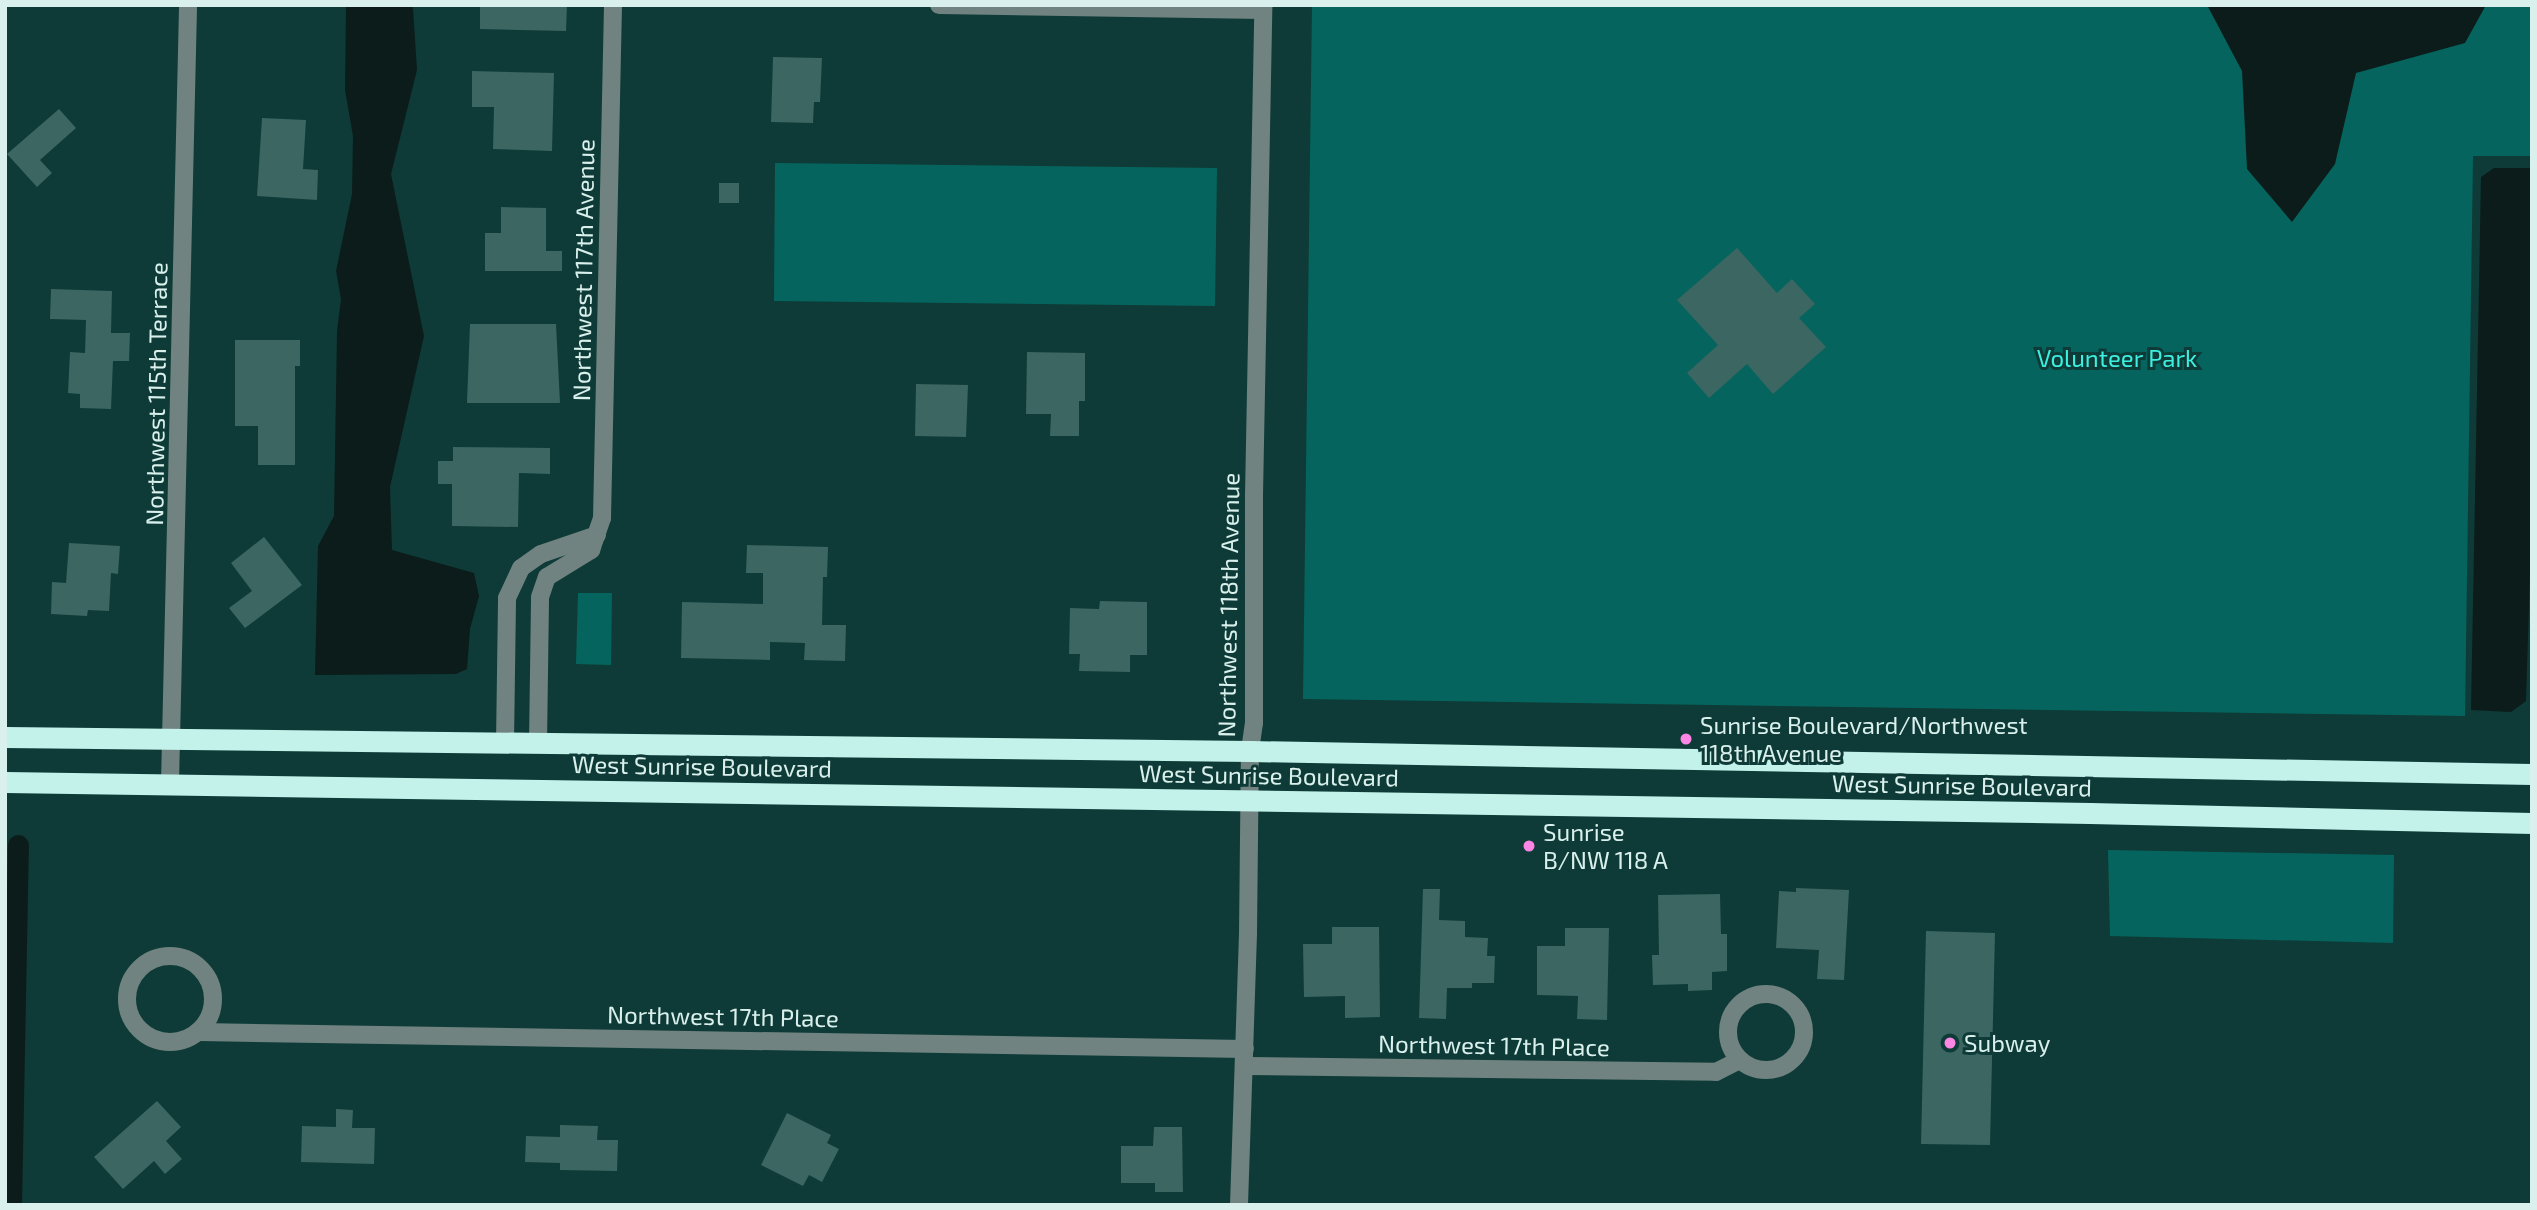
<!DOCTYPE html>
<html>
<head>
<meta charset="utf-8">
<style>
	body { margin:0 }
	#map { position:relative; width:2537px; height:1210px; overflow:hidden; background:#0e3b37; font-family:"Exo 2",sans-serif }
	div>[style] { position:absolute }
	.green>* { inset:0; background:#05655e }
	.water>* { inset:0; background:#0c1c1a }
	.canal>* { height:21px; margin:-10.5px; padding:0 10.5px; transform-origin:10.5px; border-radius:10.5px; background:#0c1c1a }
	.building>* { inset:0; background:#3b6661 }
	.minor>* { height:18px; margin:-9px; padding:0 9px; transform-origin:9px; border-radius:9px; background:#708380 }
	.minor>.ring { margin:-9px; padding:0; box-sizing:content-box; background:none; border:18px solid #708380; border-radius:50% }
	.highway>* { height:21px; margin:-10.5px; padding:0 10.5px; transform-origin:10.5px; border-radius:10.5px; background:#c3f2eb }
	.dots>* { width:19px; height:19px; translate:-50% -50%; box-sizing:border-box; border:4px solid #0e3b37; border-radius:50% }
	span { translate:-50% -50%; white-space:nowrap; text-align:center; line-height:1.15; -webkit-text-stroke:6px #0e3b37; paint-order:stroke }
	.street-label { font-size:24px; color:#d9f0ec }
	.park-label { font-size:24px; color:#3cf0e0 }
	.poi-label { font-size:24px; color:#d9f0ec }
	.left { translate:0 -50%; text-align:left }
	.frame { position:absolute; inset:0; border:7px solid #d9f0ec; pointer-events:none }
</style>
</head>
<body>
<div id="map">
	<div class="green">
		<i style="clip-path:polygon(1312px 5px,2532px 5px,2532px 156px,2473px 156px,2465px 716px,1303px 699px)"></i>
		<i style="clip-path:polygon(775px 163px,1217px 168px,1215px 306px,774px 301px)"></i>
		<i style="clip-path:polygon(578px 593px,612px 593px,611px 665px,576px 664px)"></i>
		<i style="clip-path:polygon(2108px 850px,2394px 855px,2393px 943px,2110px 936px)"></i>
	</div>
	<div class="water">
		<i style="clip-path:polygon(346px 5px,412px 5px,413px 9px,417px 70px,391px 174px,424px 336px,390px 487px,392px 550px,474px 573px,479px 596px,470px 629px,467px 669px,456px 674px,315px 675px,318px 546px,334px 516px,337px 331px,341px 299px,336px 271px,352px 194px,353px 136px,345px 90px)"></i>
		<i style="clip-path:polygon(2207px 5px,2486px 5px,2465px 43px,2356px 73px,2335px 164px,2292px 222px,2247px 169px,2242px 71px)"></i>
		<i style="clip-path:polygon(2494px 168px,2532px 168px,2532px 508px,2526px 701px,2511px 712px,2471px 710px,2481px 177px)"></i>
	</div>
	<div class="canal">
		<i style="left:11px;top:1205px;width:360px;rotate:-88.9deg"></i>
	</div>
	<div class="building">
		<i style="clip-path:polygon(480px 5px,567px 5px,566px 31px,480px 29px)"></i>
		<i style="clip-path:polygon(773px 57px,822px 58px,820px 102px,814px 102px,813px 123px,771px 122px)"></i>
		<i style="clip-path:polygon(472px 71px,554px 73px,552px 151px,493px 149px,494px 107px,472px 107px)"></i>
		<i style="clip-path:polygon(59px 109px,76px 128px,40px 160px,52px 173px,37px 187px,7px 154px)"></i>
		<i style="clip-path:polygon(262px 118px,306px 120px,303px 169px,318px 170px,317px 200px,257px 196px)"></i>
		<i style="clip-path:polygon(719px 183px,739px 183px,739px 203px,719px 203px)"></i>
		<i style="clip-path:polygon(501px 207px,546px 208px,546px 251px,562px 251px,562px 271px,485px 271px,485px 233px,501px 233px)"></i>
		<i style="clip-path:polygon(1737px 248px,1777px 293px,1792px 279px,1815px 304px,1799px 318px,1826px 347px,1773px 394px,1747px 364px,1709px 398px,1687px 373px,1718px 345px,1677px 300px)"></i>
		<i style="clip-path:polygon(51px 289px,112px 291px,111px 333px,130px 333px,129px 361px,113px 361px,111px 409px,80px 408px,80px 394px,68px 393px,70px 352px,85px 353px,86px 320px,50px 319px)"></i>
		<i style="clip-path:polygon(470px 324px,556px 324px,560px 403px,467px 403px)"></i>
		<i style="clip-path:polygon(235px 340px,300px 340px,300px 366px,295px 366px,295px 465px,258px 465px,258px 426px,235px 426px)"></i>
		<i style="clip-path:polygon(1027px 352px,1085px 353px,1085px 401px,1079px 401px,1079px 436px,1050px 436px,1051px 414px,1026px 414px)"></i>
		<i style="clip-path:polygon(916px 384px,968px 385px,966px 437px,915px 436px)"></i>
		<i style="clip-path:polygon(453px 447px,550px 448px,550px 474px,519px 473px,518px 527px,452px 526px,452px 484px,438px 484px,438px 461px,453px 461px)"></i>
		<i style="clip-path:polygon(264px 537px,302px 585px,245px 628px,229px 608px,252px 591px,231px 563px)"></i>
		<i style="clip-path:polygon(69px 543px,120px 546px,118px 574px,111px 573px,109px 611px,88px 610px,87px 616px,51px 614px,52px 582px,66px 583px)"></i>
		<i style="clip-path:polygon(747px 545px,828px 547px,827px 577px,823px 577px,822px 625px,846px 625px,845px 661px,804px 660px,805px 643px,770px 642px,770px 660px,681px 658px,682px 602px,763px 604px,763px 573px,746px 573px)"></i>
		<i style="clip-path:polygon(1100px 601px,1147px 602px,1147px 655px,1130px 655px,1130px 672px,1079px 671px,1080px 654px,1069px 654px,1070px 608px,1099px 609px)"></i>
		<i style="clip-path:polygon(1796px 888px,1849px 890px,1844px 980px,1817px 979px,1819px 950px,1776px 948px,1779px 891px,1796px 892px)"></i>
		<i style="clip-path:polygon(1423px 889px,1440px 889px,1439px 920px,1465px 921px,1465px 937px,1488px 938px,1487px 956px,1495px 956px,1494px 983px,1472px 983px,1472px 988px,1447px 988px,1446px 1019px,1419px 1018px)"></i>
		<i style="clip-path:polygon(1720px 894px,1721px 934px,1727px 934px,1727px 971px,1712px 972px,1712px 990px,1688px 991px,1688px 984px,1653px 985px,1652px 955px,1659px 955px,1658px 895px)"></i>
		<i style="clip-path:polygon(1332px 927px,1379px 927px,1380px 1017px,1345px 1018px,1345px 996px,1304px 997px,1303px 944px,1332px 944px)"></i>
		<i style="clip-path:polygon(1565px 928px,1609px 928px,1607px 1020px,1577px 1019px,1578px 996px,1537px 995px,1537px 946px,1565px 946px)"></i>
		<i style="clip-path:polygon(1926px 931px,1995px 933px,1990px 1145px,1921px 1144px)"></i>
		<i style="clip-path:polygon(157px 1101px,181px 1127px,166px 1141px,182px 1159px,165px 1174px,154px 1161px,123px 1189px,94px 1157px)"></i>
		<i style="clip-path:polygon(336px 1109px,353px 1110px,352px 1128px,375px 1128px,374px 1164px,301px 1162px,302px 1126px,336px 1127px)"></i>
		<i style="clip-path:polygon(787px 1113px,831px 1135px,827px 1143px,839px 1149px,822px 1182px,809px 1175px,803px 1186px,761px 1165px)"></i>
		<i style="clip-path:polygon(560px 1125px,598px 1126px,597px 1140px,618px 1140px,617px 1171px,560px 1170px,560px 1163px,525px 1162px,526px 1136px,560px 1137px)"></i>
		<i style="clip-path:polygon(1154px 1127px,1182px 1127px,1183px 1192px,1155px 1192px,1155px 1183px,1121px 1183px,1121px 1146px,1153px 1146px)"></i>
	</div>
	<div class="minor">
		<i style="left:939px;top:5px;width:324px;rotate:0.9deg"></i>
		<i style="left:505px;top:744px;width:146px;rotate:-89.2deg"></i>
		<i style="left:507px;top:598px;width:33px;rotate:-65deg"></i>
		<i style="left:521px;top:568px;width:24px;rotate:-35deg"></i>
		<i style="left:541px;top:554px;width:59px;rotate:-18.7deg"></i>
		<i style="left:538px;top:744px;width:147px;rotate:-89.2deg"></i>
		<i style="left:540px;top:597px;width:21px;rotate:-71deg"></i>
		<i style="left:547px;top:577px;width:52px;rotate:-31.5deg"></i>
		<i style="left:591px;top:550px;width:34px;rotate:-71deg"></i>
		<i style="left:602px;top:518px;width:513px;rotate:-88.77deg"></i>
		<i style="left:170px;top:783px;width:778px;rotate:-88.67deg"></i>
		<i class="ring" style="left:127px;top:956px;width:68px;height:68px"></i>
		<i class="ring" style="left:1728px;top:994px;width:58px;height:58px"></i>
		<i style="left:200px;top:1032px;width:1045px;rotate:0.93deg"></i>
		<i style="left:1244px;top:1066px;width:472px;rotate:0.7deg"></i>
		<i style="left:1716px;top:1072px;width:27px;rotate:-27deg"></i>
		<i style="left:1239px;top:1205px;width:271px;rotate:-88.1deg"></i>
		<i style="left:1248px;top:934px;width:183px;rotate:-89.4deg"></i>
		<i style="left:1250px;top:751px;width:28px;rotate:-82deg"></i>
		<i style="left:1254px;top:723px;width:228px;rotate:-90deg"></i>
		<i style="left:1254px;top:495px;width:490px;rotate:-88.9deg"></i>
	</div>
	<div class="highway">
		<i style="left:5px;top:737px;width:1245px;rotate:0.64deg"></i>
		<i style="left:1250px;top:751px;width:1282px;rotate:1.03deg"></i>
		<i style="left:5px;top:782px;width:2085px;rotate:0.85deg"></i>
		<i style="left:2090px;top:813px;width:442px;rotate:1.3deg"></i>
	</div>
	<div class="dots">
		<i style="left:1686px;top:739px;background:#fc86e3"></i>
		<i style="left:1529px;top:846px;background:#fc86e3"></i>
		<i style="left:1950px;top:1043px;background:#fc86e3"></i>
	</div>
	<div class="street-label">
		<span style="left:583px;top:270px;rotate:-89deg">Northwest 117th Avenue</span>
		<span style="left:156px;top:394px;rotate:-89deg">Northwest 115th Terrace</span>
		<span style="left:1228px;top:605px;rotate:-89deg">Northwest 118th Avenue</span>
		<span style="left:702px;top:766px;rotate:1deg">West Sunrise Boulevard</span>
		<span style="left:1269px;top:775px;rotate:1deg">West Sunrise Boulevard</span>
		<span style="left:1962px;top:785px;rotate:1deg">West Sunrise Boulevard</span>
		<span style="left:723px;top:1016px;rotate:1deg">Northwest 17th Place</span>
		<span style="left:1494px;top:1045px;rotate:1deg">Northwest 17th Place</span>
	</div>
	<div class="park-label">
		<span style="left:2117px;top:358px">Volunteer Park</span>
	</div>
	<div class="poi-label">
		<span class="left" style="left:1700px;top:739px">Sunrise Boulevard/Northwest<br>118th Avenue</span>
		<span class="left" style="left:1543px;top:846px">Sunrise<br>B/NW 118 A</span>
		<span class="left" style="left:1964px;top:1043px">Subway</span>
	</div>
	<div class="frame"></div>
</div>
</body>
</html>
